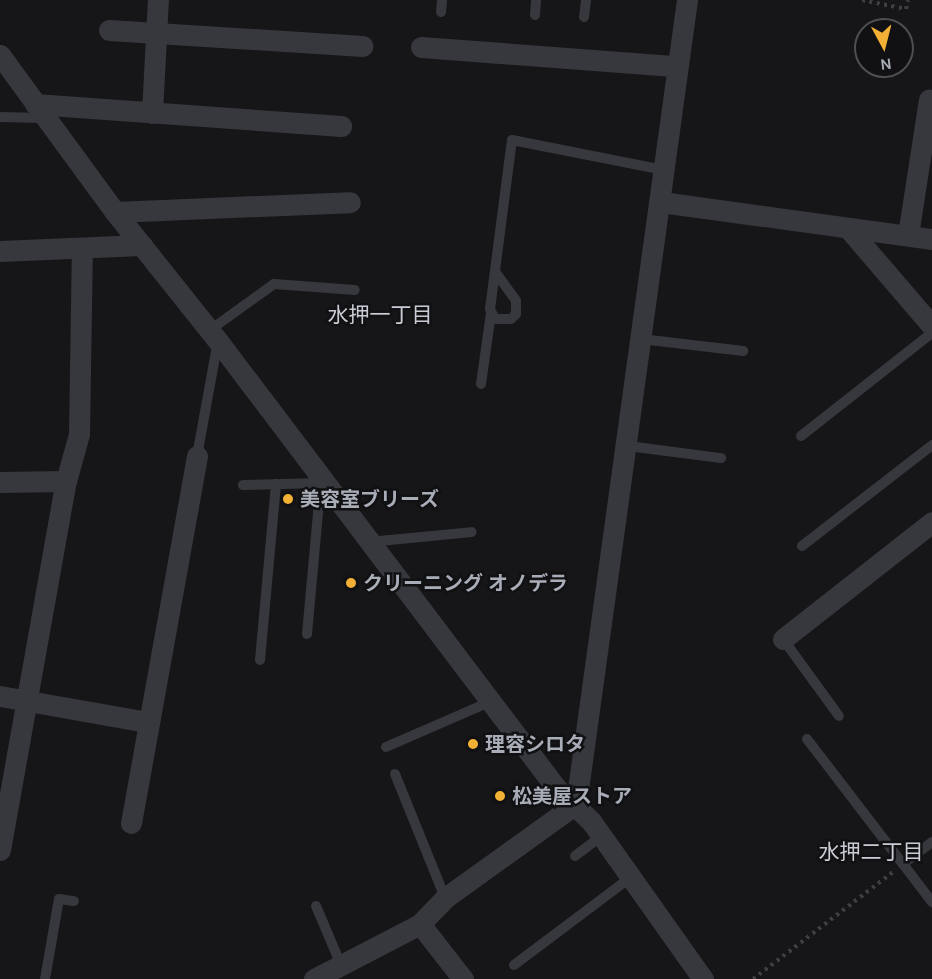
<!DOCTYPE html>
<html>
<head>
<meta charset="utf-8">
<style>
	body { margin:0 }
	#map { position:relative; width:932px; height:979px; overflow:hidden; background:#161618; font-family:Karla,"Noto Sans JP",sans-serif }
	div>[style] { position:absolute }
	.path>* { height:4px; margin-top:-2px; transform-origin:0; background:repeating-linear-gradient(90deg,#3d3f44 0 3px,transparent 0 7.5px) }
	.service>* { height:10px; margin:-5px; padding:0 5px; transform-origin:5px; border-radius:5px; background:#37383d }
	.minor>* { height:21px; margin:-10.5px; padding:0 10.5px; transform-origin:10.5px; border-radius:10.5px; background:#37383d }
	.dots>* { width:16px; height:16px; translate:-50% -50%; box-sizing:border-box; border:3px solid #111113; border-radius:50% }
	span { translate:-50% -50%; white-space:nowrap; text-align:center; line-height:1.15; -webkit-text-stroke:5px #111113; paint-order:stroke }
	.poi-label { font-size:20px; color:#a8adb8; font-weight:700 }
	.left { translate:0 -50%; text-align:left }
	.neighbourhood-label { font-size:21px; color:#c9ccd4 }
	.north { position:absolute; left:854px; top:18px; width:60px; height:60px; box-sizing:border-box; background:#111113; border:2px solid #4d4f55; border-radius:50%; rotate:173deg; font-size:16px; font-weight:700; line-height:24px; text-align:center; color:#a8adb8 }
	.north::after { content:''; display:block; margin:auto; width:21px; height:27px; background:#f2b134; clip-path:polygon(50% 0,100% 100%,50% 72%,0 100%) }
</style>
</head>
<body>
<div id="map">
	<div class="path">
		<i style="left:862px;top:0;width:45px;rotate:11.6deg"></i>
		<i style="left:906px;top:9px;width:9px;rotate:-77deg"></i>
		<i style="left:753px;top:979px;width:176px;rotate:-37.4deg"></i>
	</div>
	<div class="service">
		<i style="left:441px;top:12px;width:12px;rotate:-85deg"></i>
		<i style="left:535px;top:15px;width:15px;rotate:-86deg"></i>
		<i style="left:584px;top:17px;width:17px;rotate:-83deg"></i>
		<i style="left:0;top:117px;width:45px;rotate:1.3deg"></i>
		<i style="left:496px;top:273px;width:34px;rotate:54deg"></i>
		<i style="left:516px;top:301px;width:13px;rotate:90deg"></i>
		<i style="left:516px;top:314px;width:7px;rotate:135deg"></i>
		<i style="left:511px;top:319px;width:16px;rotate:180deg"></i>
		<i style="left:495px;top:319px;width:11px;rotate:-117deg"></i>
		<i style="left:490px;top:309px;width:170px;rotate:-82.6deg"></i>
		<i style="left:512px;top:140px;width:154px;rotate:11.2deg"></i>
		<i style="left:210px;top:330px;width:79px;rotate:-35.7deg"></i>
		<i style="left:274px;top:284px;width:81px;rotate:4.2deg"></i>
		<i style="left:641px;top:339px;width:103px;rotate:6.7deg"></i>
		<i style="left:481px;top:384px;width:72px;rotate:-82deg"></i>
		<i style="left:801px;top:436px;width:167px;rotate:-38.2deg"></i>
		<i style="left:628px;top:446px;width:94px;rotate:7.4deg"></i>
		<i style="left:197px;top:456px;width:117px;rotate:-79.7deg"></i>
		<i style="left:243px;top:485px;width:78px;rotate:-1.5deg"></i>
		<i style="left:369px;top:542px;width:103px;rotate:-5.5deg"></i>
		<i style="left:802px;top:546px;width:165px;rotate:-37.8deg"></i>
		<i style="left:307px;top:634px;width:155px;rotate:-84.8deg"></i>
		<i style="left:783px;top:639px;width:95px;rotate:54deg"></i>
		<i style="left:260px;top:660px;width:177px;rotate:-84.8deg"></i>
		<i style="left:807px;top:739px;width:158px;rotate:52.5deg"></i>
		<i style="left:386px;top:747px;width:116px;rotate:-23.5deg"></i>
		<i style="left:395px;top:774px;width:134px;rotate:68deg"></i>
		<i style="left:932px;top:842px;width:36px;rotate:143deg"></i>
		<i style="left:903px;top:864px;width:48px;rotate:52.7deg"></i>
		<i style="left:575px;top:856px;width:34px;rotate:-37deg"></i>
		<i style="left:316px;top:906px;width:64px;rotate:67deg"></i>
		<i style="left:514px;top:965px;width:146px;rotate:-36.9deg"></i>
		<i style="left:45px;top:979px;width:81px;rotate:-80.1deg"></i>
		<i style="left:59px;top:899px;width:15px;rotate:8deg"></i>
	</div>
	<div class="minor">
		<i style="left:109px;top:30px;width:254px;rotate:3.6deg"></i>
		<i style="left:421px;top:47px;width:256px;rotate:4.3deg"></i>
		<i style="left:0;top:55px;width:195px;rotate:53.8deg"></i>
		<i style="left:115px;top:212px;width:165px;rotate:51.4deg"></i>
		<i style="left:218px;top:341px;width:562px;rotate:52.89deg"></i>
		<i style="left:557px;top:789px;width:47px;rotate:43.3deg"></i>
		<i style="left:591px;top:821px;width:194px;rotate:54.7deg"></i>
		<i style="left:35px;top:104px;width:307px;rotate:4.1deg"></i>
		<i style="left:152px;top:113px;width:113px;rotate:-87deg"></i>
		<i style="left:661px;top:202px;width:274px;rotate:7.8deg"></i>
		<i style="left:115px;top:212px;width:235px;rotate:-2.4deg"></i>
		<i style="left:848px;top:228px;width:129px;rotate:49.4deg"></i>
		<i style="left:908px;top:235px;width:137px;rotate:-81.2deg"></i>
		<i style="left:0;top:251px;width:142px;rotate:-2.4deg"></i>
		<i style="left:0;top:482px;width:66px;rotate:-0.9deg"></i>
		<i style="left:783px;top:639px;width:189px;rotate:-38.1deg"></i>
		<i style="left:0;top:696px;width:150px;rotate:10deg"></i>
		<i style="left:131px;top:823px;width:373px;rotate:-79.8deg"></i>
		<i style="left:0;top:850px;width:375px;rotate:-79.9deg"></i>
		<i style="left:66px;top:481px;width:49px;rotate:-74.5deg"></i>
		<i style="left:79px;top:434px;width:186px;rotate:-89.1deg"></i>
		<i style="left:420px;top:924px;width:70px;rotate:52deg"></i>
		<i style="left:314px;top:979px;width:119px;rotate:-27.4deg"></i>
		<i style="left:420px;top:924px;width:36px;rotate:-46deg"></i>
		<i style="left:445px;top:898px;width:161px;rotate:-35.7deg"></i>
		<i style="left:576px;top:804px;width:812px;rotate:-82.14deg"></i>
	</div>
	<div class="dots">
		<i style="left:288px;top:499px;background:#f2b134"></i>
		<i style="left:351px;top:583px;background:#f2b134"></i>
		<i style="left:473px;top:744px;background:#f2b134"></i>
		<i style="left:500px;top:796px;background:#f2b134"></i>
	</div>
	<div class="poi-label">
		<span class="left" style="left:300px;top:499px">美容室ブリーズ</span>
		<span class="left" style="left:363px;top:583px">クリーニング オノデラ</span>
		<span class="left" style="left:485px;top:744px">理容シロタ</span>
		<span class="left" style="left:512px;top:796px">松美屋ストア</span>
	</div>
	<div class="neighbourhood-label">
		<span style="left:380px;top:315px">水押一丁目</span>
		<span style="left:871px;top:852px">水押二丁目</span>
	</div>
	<div class="north">N</div>
</div>
</body>
</html>
